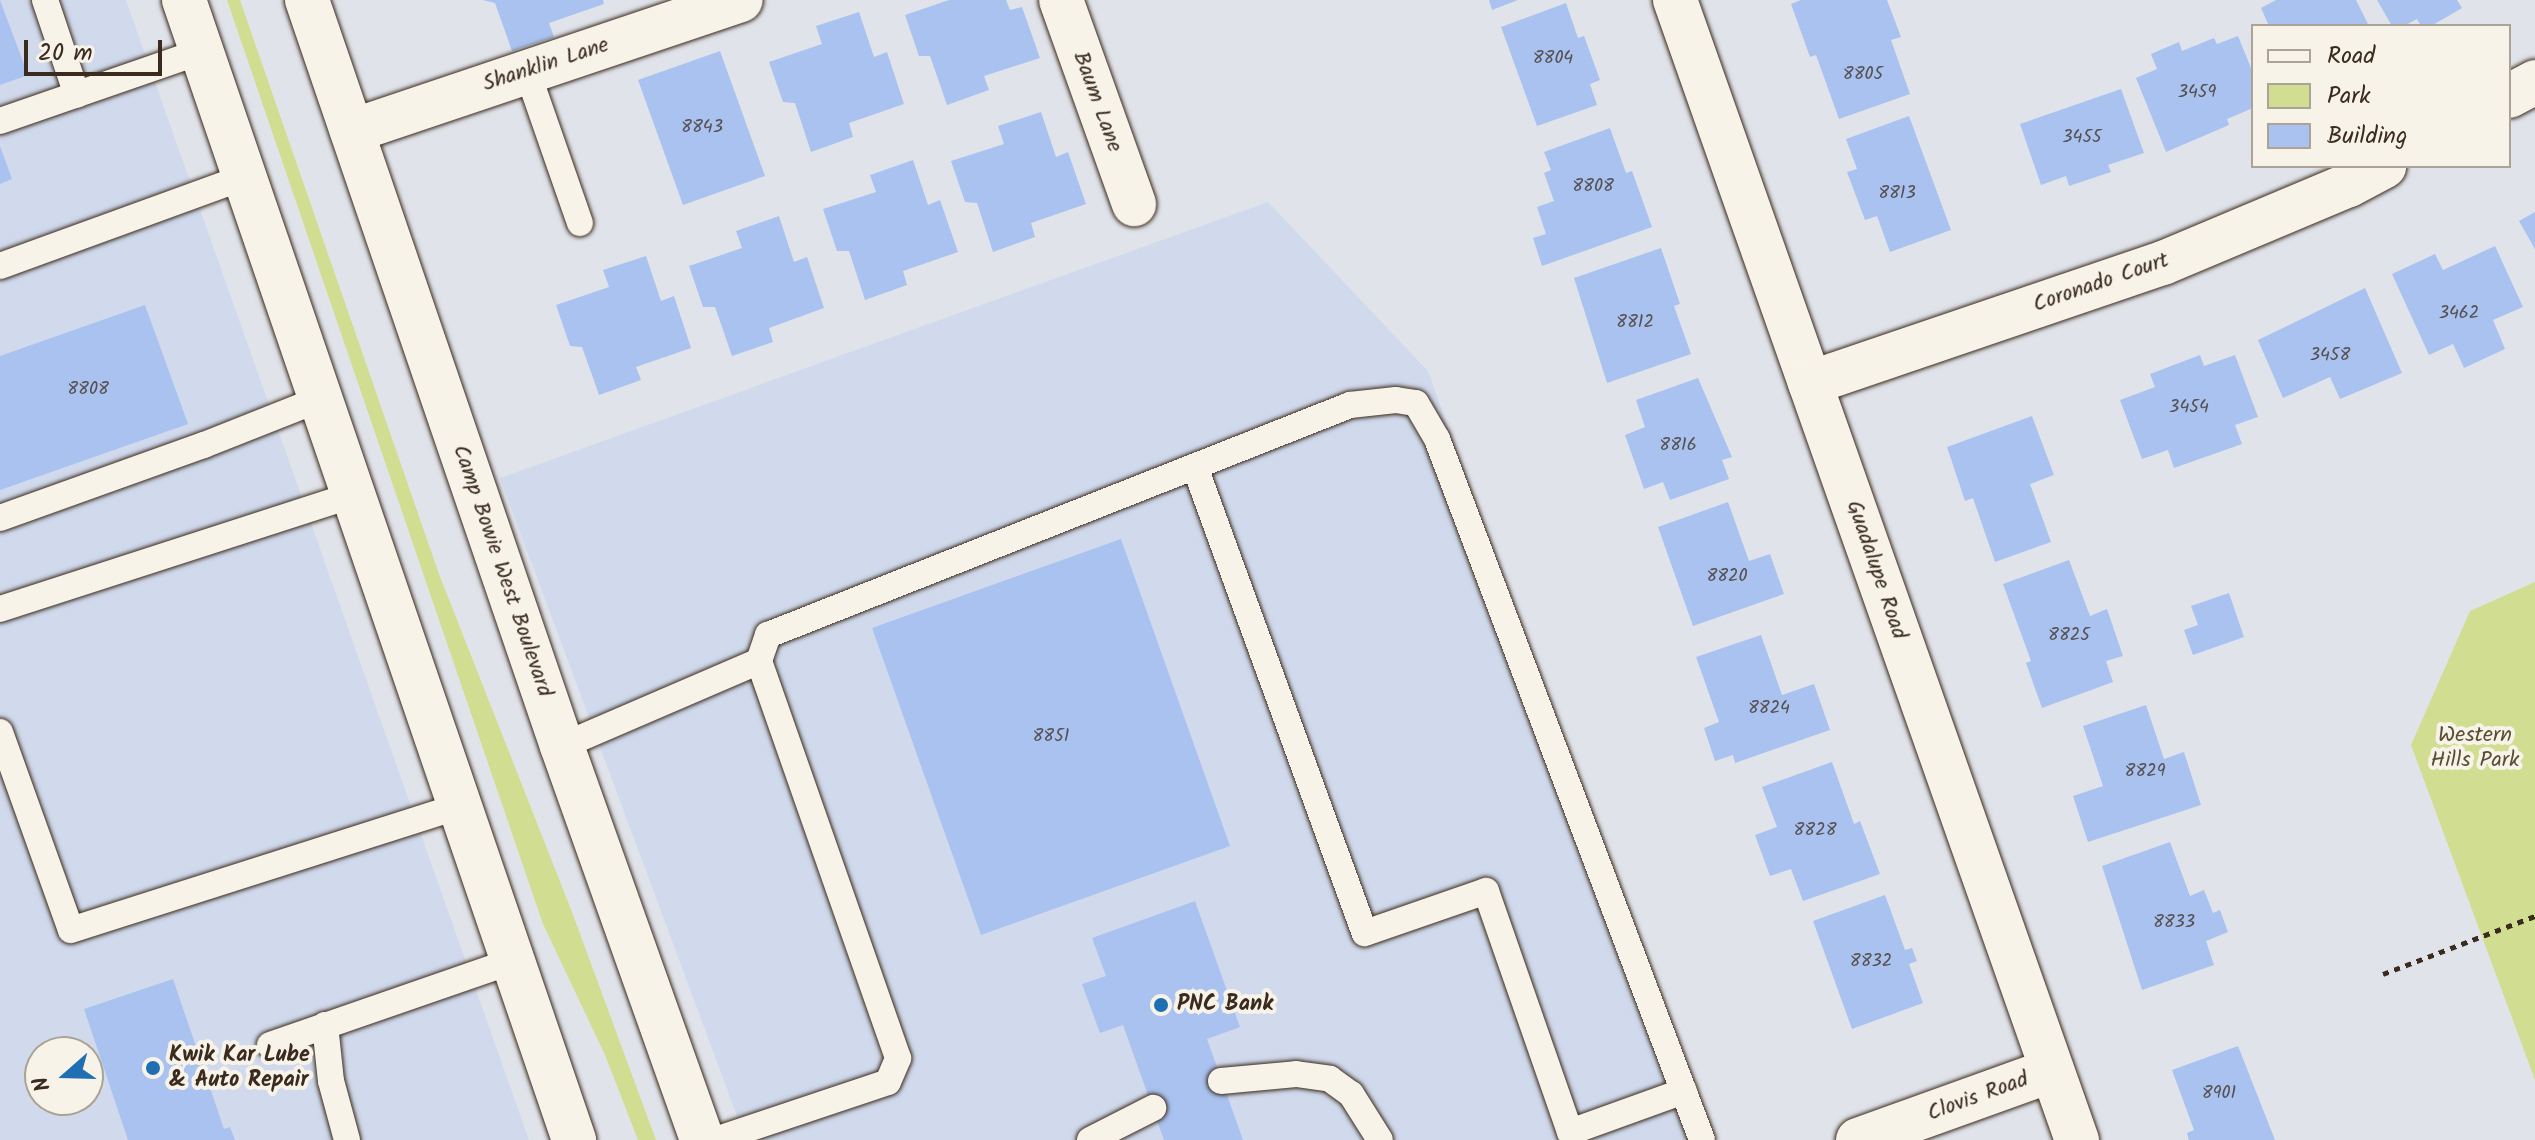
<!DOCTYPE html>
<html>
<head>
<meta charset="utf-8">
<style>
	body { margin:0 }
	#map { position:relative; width:2535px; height:1140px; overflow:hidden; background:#e0e4ea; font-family:Kalam,sans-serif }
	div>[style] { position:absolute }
	.built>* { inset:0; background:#d0daec }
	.green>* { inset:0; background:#d1dd91 }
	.building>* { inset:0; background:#a9c2ef }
	.path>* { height:5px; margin-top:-2.5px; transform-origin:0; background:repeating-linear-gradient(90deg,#3b2a1e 0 6px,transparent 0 12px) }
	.roads { filter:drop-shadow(0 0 2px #3b2a1e) drop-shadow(0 0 2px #3b2a1e) }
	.lane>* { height:26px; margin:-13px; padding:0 13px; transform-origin:13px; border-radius:13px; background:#f7f3e8 }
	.street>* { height:44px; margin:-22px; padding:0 22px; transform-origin:22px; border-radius:22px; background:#f7f3e8 }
	.primary>* { height:44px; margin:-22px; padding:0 22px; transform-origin:22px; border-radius:22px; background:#f7f3e8 }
	.dots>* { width:22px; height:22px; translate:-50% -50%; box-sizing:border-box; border:4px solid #f7f3e8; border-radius:50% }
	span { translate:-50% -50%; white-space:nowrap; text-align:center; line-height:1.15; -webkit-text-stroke:8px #f7f3e8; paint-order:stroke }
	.number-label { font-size:18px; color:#565052 }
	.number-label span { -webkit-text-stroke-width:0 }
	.street-label { font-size:22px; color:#3b2a1e }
	.park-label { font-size:22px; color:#594e35 }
	.poi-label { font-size:22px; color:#3b2a1e; font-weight:700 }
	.left { translate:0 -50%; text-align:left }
	.legend { position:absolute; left:2251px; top:24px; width:260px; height:144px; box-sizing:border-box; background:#f7f3e8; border:2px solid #aca397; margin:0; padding:10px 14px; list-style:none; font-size:24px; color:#3b2a1e }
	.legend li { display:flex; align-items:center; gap:16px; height:40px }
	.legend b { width:40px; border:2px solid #aca397 }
	.north { position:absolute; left:24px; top:1036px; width:80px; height:80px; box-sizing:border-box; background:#f7f3e8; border:2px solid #aca397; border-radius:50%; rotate:250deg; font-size:22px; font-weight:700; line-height:32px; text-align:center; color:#3b2a1e }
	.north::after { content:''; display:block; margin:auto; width:28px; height:36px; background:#1f6fb2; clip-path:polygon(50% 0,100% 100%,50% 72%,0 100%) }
	.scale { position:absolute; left:24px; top:40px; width:138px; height:36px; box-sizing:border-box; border:4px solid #3b2a1e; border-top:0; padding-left:10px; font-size:24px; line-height:28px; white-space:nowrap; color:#3b2a1e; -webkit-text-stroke:6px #f7f3e8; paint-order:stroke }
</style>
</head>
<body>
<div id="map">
	<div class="built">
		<i style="clip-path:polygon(evenodd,0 0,126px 0,529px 1140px,0 1140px,0 0,40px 1052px,88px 1052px,88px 1100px,40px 1100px,40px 1052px)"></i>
		<i style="clip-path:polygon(1268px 202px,1428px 371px,1703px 1137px,1693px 1140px,746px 1140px,500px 478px)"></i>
	</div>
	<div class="green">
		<i style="clip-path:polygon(227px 0,240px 0,439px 574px,572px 912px,656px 1140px,638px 1140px,605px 1055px,543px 924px)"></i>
		<i style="clip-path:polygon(2535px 582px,2535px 1080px,2411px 745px,2470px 611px)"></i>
	</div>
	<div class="building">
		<i style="clip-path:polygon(0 0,28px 75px,0 85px)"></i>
		<i style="clip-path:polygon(483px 0,603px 0,604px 4px,549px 23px,554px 37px,512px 51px,495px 3px)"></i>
		<i style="clip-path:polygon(949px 0,1006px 0,1010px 10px,1022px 7px,1040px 58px,984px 76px,989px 90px,947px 105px,930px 56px,919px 56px,905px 15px)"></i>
		<i style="clip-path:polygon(1489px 0,1518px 0,1492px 10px)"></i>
		<i style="clip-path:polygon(1801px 0,1887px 0,1901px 37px,1891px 40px,1910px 94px,1839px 119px,1816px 55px,1810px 57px,1791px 4px)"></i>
		<i style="clip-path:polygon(2276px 0,2356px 0,2369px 26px,2269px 26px,2261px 8px)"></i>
		<i style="clip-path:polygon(2377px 0,2457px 0,2462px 8px,2431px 26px,2421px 26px,2417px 19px,2404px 26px,2392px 26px)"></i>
		<i style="clip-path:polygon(1566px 3px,1578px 38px,1584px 36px,1600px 80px,1590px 84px,1597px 105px,1537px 126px,1501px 27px)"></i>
		<i style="clip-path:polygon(859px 12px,874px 57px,887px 52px,904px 104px,849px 123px,853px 137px,811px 152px,795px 103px,783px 102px,769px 62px,822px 44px,816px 26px)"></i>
		<i style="clip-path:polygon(2238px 36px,2253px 73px,2253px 108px,2227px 119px,2229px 125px,2166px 152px,2136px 78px,2157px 69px,2151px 54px,2179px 42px,2182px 51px,2214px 38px,2217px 44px)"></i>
		<i style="clip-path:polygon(720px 51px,765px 176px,683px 205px,638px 80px)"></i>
		<i style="clip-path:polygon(2121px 89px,2144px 153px,2108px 165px,2111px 172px,2069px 186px,2066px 176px,2041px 185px,2020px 124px)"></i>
		<i style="clip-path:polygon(1041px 112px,1056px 157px,1068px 152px,1086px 204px,1031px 223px,1035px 237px,993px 252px,977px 203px,965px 202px,951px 161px,1004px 144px,998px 126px)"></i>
		<i style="clip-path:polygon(1909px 116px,1951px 230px,1890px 252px,1877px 216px,1865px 220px,1847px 172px,1857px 169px,1846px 139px)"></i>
		<i style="clip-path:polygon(1610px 128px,1626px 173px,1632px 171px,1652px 227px,1542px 266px,1533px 238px,1546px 234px,1537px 207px,1554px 201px,1544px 173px,1551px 170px,1544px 152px)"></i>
		<i style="clip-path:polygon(0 146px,12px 179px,0 184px)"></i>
		<i style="clip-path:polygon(913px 160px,928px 205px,940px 200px,958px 252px,903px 271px,907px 285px,865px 300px,849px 251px,837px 251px,823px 209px,876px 192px,870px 175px)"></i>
		<i style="clip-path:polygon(2535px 212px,2535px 249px,2519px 221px)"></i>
		<i style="clip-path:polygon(779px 216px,794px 262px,807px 257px,824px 308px,769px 328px,773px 342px,732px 356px,715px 307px,703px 307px,689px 266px,742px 248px,736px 231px)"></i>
		<i style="clip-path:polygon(2495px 246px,2523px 307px,2493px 320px,2505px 349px,2464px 368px,2453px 344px,2429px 355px,2392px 274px,2435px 254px,2443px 270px)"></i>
		<i style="clip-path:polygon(1661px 248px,1680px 304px,1674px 306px,1691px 354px,1607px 383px,1574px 278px)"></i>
		<i style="clip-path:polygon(646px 256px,661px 301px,674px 296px,691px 348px,636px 367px,641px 380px,599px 395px,582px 347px,570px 346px,556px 305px,609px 287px,603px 270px)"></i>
		<i style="clip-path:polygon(2365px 288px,2402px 373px,2340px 399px,2330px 377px,2283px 398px,2258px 340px)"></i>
		<i style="clip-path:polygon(145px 305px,188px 424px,0 490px,0 356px)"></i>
		<i style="clip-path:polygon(2200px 355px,2204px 366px,2235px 355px,2258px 417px,2235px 425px,2242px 444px,2174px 468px,2168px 450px,2142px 459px,2120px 400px,2155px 387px,2150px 374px)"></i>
		<i style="clip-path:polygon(1698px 378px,1732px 457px,1722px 460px,1729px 479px,1670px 500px,1663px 482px,1644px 489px,1625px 435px,1645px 427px,1636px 400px)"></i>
		<i style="clip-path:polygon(2032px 416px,2054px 475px,2030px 484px,2051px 542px,1995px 562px,1973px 498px,1965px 501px,1947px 447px)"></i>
		<i style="clip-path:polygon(1728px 502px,1749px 561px,1770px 554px,1784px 594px,1693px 626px,1658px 527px)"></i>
		<i style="clip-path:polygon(1121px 539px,1230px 846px,981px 935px,872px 628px)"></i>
		<i style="clip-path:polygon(2069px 560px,2090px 616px,2107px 609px,2123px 656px,2106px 661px,2113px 682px,2042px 708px,2026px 663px,2031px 661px,2003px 584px)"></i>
		<i style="clip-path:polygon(2229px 593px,2244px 637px,2193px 655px,2184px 630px,2198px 625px,2191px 606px)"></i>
		<i style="clip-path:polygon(1761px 635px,1782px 695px,1814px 684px,1830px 730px,1735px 763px,1733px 755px,1715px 761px,1704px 728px,1719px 722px,1696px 657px)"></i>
		<i style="clip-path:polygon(2146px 705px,2164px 759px,2184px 752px,2201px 805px,2088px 842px,2073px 796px,2103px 786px,2083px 726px)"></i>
		<i style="clip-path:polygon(1832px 762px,1854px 824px,1860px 821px,1880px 874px,1803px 901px,1791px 869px,1770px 876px,1755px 835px,1777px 827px,1762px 787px)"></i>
		<i style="clip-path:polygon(2170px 842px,2190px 896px,2204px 890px,2213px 913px,2220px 910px,2228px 932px,2206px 941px,2214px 965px,2142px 990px,2102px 866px)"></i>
		<i style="clip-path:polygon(1885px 895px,1905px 950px,1912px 948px,1917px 961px,1909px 964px,1923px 1003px,1852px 1029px,1813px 921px)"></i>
		<i style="clip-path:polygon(1195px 901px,1240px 1027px,1207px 1039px,1243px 1140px,1164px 1140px,1123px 1025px,1100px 1033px,1082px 984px,1106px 976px,1092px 938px)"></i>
		<i style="clip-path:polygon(173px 979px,224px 1129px,230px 1127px,235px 1140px,128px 1140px,84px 1009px)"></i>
		<i style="clip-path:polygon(2238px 1046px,2275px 1140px,2189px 1140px,2187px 1133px,2194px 1130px,2172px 1070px)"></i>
	</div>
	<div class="path">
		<i style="left:2383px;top:974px;width:163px;rotate:-20.9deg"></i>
	</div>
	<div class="roads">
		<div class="lane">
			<i style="left:45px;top:0;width:100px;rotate:71.4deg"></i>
			<i style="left:527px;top:71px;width:161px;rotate:70.8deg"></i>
			<i style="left:0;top:121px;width:214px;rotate:-19.1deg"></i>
			<i style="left:0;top:266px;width:260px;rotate:-20deg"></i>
			<i style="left:1195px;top:467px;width:496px;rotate:70deg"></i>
			<i style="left:1365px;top:933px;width:128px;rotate:-19.1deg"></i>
			<i style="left:1486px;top:891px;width:255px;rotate:70.8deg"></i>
			<i style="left:1570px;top:1132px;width:121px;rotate:-19.8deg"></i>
			<i style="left:0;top:518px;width:217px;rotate:-19.7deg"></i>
			<i style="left:204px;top:445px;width:125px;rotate:-21.6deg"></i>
			<i style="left:0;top:609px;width:371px;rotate:-17.9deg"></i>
			<i style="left:0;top:732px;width:210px;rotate:70.3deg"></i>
			<i style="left:71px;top:930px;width:407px;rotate:-17.7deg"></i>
			<i style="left:562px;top:746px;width:215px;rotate:-23.3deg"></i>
			<i style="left:759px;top:661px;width:28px;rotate:-71deg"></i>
			<i style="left:768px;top:635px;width:626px;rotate:-21.56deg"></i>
			<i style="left:1350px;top:405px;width:46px;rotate:-6.2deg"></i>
			<i style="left:1396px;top:400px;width:20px;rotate:9deg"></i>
			<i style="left:1416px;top:403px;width:42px;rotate:59.7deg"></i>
			<i style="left:1437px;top:439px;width:749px;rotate:69.29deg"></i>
			<i style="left:325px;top:1025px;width:56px;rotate:83.9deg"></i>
			<i style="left:331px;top:1081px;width:61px;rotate:74.8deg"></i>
			<i style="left:270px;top:1045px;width:257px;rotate:-19.1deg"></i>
			<i style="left:1221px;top:1081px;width:75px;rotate:-5.3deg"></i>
			<i style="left:1296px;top:1074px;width:34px;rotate:8deg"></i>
			<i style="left:1330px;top:1079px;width:26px;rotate:36deg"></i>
			<i style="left:1351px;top:1094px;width:54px;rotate:57.8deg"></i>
			<i style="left:715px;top:1140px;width:182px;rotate:-18.5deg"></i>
			<i style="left:888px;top:1082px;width:26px;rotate:-67deg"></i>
			<i style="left:898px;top:1058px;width:421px;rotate:-109.3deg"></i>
			<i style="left:1090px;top:1140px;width:71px;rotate:-26.9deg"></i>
		</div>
		<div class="street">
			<i style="left:1061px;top:0;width:217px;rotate:70.3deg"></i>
			<i style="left:1675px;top:0;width:1209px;rotate:70.58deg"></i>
			<i style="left:2509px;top:96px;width:30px;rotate:-28deg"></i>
			<i style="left:352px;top:131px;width:410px;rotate:-18.6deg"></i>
			<i style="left:1810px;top:383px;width:373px;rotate:-18.8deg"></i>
			<i style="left:2163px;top:263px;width:202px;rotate:-22.8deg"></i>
			<i style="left:2349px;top:185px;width:40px;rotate:-28deg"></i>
			<i style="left:1858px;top:1140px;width:206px;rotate:-19.8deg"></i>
		</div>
		<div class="primary">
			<i style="left:184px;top:0;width:1205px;rotate:71.11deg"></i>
			<i style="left:307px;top:0;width:788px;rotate:71.13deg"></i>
			<i style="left:562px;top:746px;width:418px;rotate:70.4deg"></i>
		</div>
	</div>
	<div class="dots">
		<i style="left:1161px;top:1005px;background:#1f6fb2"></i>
		<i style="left:153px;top:1068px;background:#1f6fb2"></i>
	</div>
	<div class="number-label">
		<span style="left:1553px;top:59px">8804</span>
		<span style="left:1863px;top:75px">8805</span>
		<span style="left:2197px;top:93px">3459</span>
		<span style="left:702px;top:128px">8843</span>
		<span style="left:2082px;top:138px">3455</span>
		<span style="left:1593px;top:187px">8808</span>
		<span style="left:1897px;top:194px">8813</span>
		<span style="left:2459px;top:314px">3462</span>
		<span style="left:1635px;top:323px">8812</span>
		<span style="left:2330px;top:356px">3458</span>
		<span style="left:88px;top:390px">8808</span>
		<span style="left:2189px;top:408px">3454</span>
		<span style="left:1678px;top:446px">8816</span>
		<span style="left:1727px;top:577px">8820</span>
		<span style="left:2069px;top:636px">8825</span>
		<span style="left:1769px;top:709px">8824</span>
		<span style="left:1051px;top:737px">8851</span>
		<span style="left:2145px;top:772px">8829</span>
		<span style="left:1815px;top:831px">8828</span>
		<span style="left:2174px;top:923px">8833</span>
		<span style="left:1871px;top:962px">8832</span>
		<span style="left:2219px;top:1094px">8901</span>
	</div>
	<div class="street-label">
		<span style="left:546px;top:65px;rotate:-18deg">Shanklin Lane</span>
		<span style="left:1097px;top:102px;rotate:70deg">Baum Lane</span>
		<span style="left:2101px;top:283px;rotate:-19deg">Coronado Court</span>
		<span style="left:1876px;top:570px;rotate:71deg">Guadalupe Road</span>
		<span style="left:502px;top:571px;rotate:71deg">Camp Bowie West Boulevard</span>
		<span style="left:1978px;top:1097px;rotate:-20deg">Clovis Road</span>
	</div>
	<div class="park-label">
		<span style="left:2475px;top:748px">Western<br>Hills Park</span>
	</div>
	<div class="poi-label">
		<span class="left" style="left:1177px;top:1005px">PNC Bank</span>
		<span class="left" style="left:169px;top:1068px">Kwik Kar Lube<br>&amp; Auto Repair</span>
	</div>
	<ul class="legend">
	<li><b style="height:10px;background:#f7f3e8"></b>Road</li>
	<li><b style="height:22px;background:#d1dd91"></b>Park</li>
	<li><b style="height:22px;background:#a9c2ef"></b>Building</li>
	</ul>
	<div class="north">N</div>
	<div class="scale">20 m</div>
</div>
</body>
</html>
